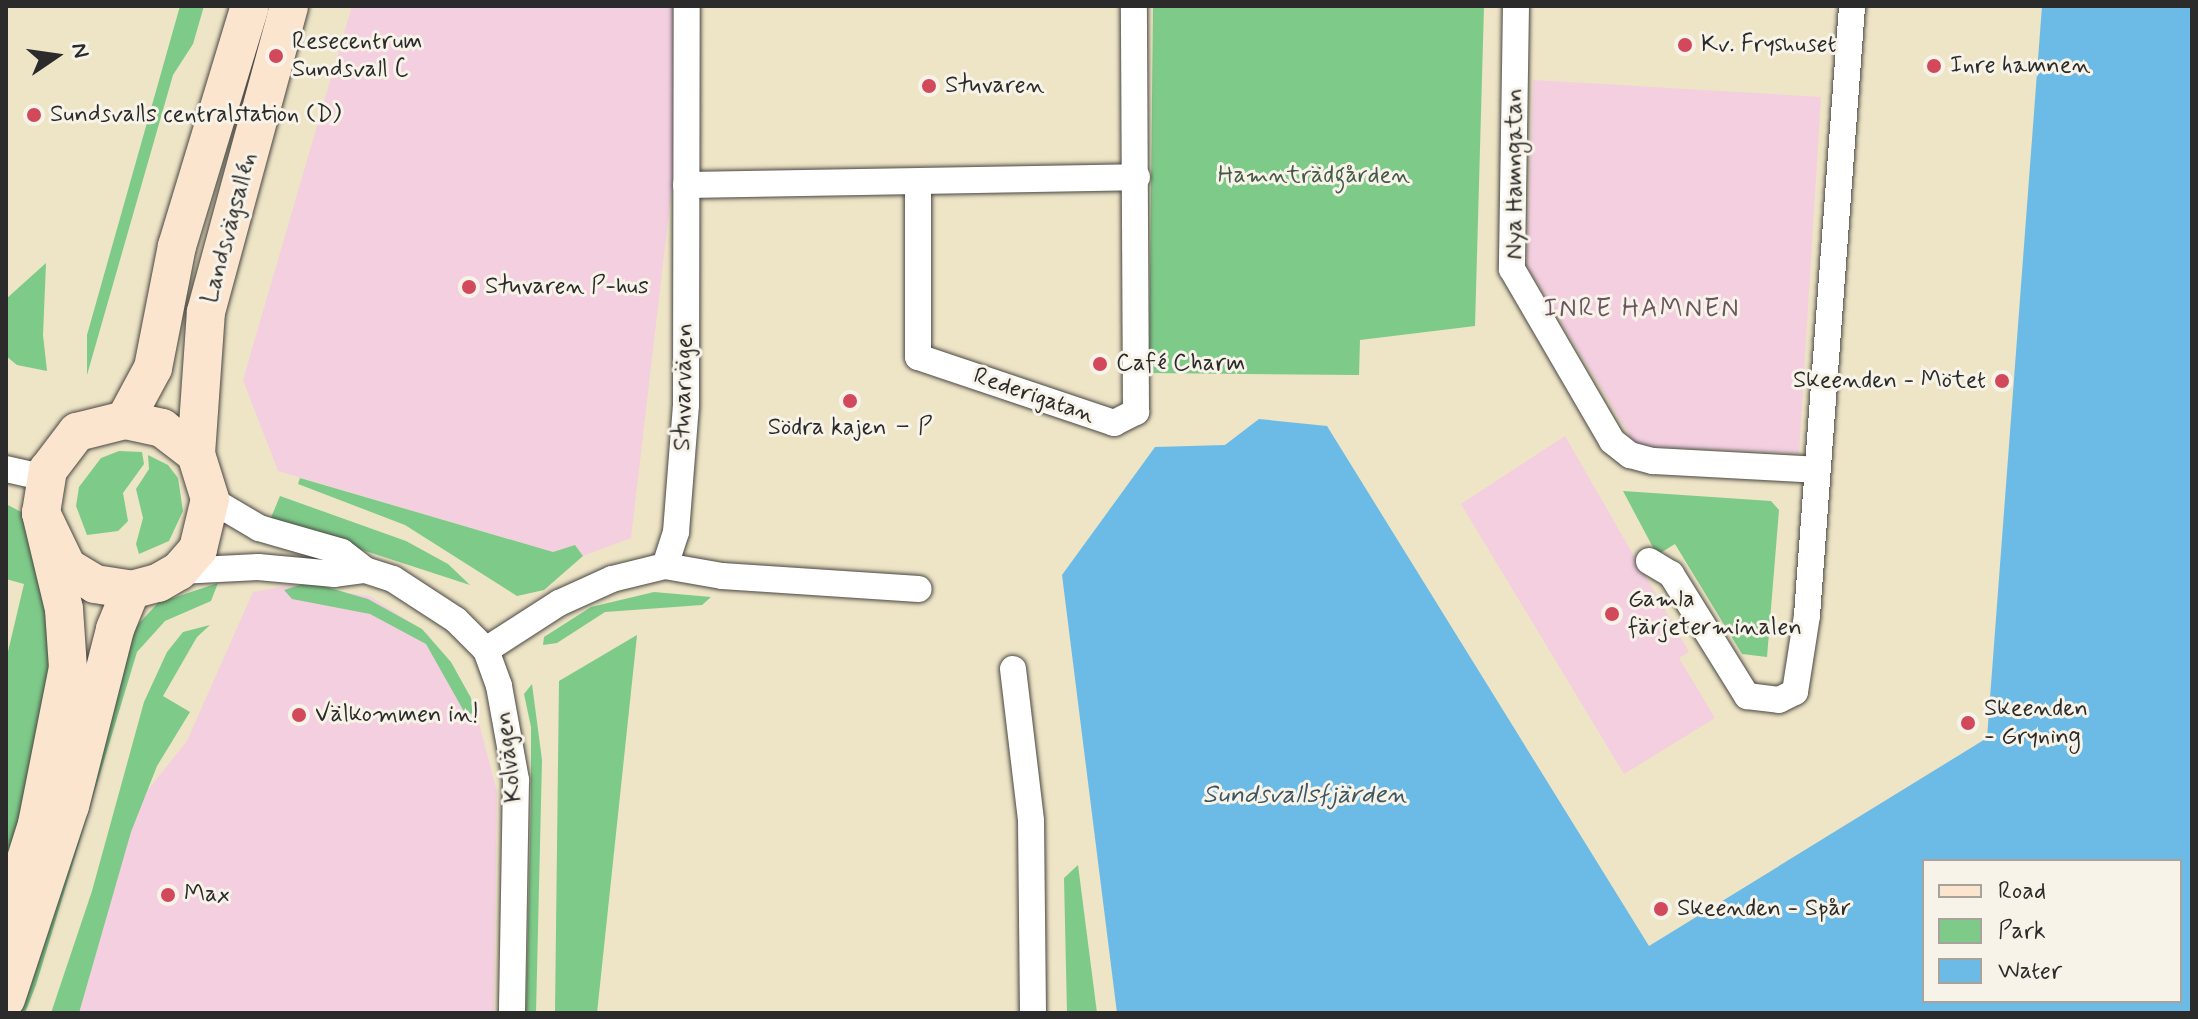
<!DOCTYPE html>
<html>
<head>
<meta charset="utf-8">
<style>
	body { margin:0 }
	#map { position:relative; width:2198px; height:1019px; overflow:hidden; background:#eee4c6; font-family:Mynerve,sans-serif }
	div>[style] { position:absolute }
	.built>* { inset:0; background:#f3cfe0 }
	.green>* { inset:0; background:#7eca89 }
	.water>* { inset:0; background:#6bbbe6 }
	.roads { filter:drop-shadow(0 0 2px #484742) drop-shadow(0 0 2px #484742) }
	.street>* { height:26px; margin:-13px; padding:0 13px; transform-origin:13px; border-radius:13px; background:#fff }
	.secondary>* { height:38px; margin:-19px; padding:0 19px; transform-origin:19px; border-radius:19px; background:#fbe5cf }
	.dots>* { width:22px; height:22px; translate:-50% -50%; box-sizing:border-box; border:4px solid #f7f3e8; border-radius:50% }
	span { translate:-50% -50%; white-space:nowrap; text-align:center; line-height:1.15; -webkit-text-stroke:6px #f7f3e8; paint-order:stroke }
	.poi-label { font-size:24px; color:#2b2b2b }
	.left { translate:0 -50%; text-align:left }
	.right { translate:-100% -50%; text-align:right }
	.street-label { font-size:24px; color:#2b2b2b }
	.park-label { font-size:24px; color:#445b47 }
	.neighbourhood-label { font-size:26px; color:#6b5562; letter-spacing:2px }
	.water-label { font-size:26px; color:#3e5663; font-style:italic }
	.frame { position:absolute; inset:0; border:8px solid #2b2b2b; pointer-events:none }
	.legend { position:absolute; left:1922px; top:859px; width:260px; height:144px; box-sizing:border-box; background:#f7f3e8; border:2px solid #a5a39c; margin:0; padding:10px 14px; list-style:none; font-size:24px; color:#2b2b2b }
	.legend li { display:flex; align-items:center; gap:16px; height:40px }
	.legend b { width:40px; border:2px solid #a5a39c }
	.north { position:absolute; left:16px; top:16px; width:80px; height:80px; -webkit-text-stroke:6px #f7f3e8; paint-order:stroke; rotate:77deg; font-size:22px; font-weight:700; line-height:32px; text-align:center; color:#2b2b2b }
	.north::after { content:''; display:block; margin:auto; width:28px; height:36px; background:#2b2b2b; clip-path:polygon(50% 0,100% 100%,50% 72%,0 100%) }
</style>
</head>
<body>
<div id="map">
	<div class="built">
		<i style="clip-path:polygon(352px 6px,673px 6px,673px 178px,631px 538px,583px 556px,575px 545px,553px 552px,278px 471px,243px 380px)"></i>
		<i style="clip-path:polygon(1533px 80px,1821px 97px,1799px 453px,1636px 446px,1527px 266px)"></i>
		<i style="clip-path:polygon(1565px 436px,1689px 652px,1679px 658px,1715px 718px,1624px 774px,1461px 504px)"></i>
		<i style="clip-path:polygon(293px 585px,370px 596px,428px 634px,474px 704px,497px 792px,494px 1013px,79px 1013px,139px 801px,187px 741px,253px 592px)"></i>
	</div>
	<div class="green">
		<i style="clip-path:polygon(180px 6px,204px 6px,193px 44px,173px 75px,87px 375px,87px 335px)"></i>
		<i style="clip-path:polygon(1153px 6px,1484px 6px,1475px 326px,1360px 340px,1359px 375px,1149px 373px)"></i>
		<i style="clip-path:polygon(46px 263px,43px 335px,47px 371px,17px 365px,6px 356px,6px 299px)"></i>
		<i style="clip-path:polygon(119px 451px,142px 452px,144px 464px,123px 493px,128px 521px,118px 531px,87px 535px,76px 506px,79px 487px,101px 458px)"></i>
		<i style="clip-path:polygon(148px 455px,168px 465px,178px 478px,183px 511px,169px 541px,139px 554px,136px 544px,143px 518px,136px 489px,149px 469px)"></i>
		<i style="clip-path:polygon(300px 478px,553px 552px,575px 545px,583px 556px,544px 590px,517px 596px,405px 525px,298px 484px)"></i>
		<i style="clip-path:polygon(1623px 491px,1771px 501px,1779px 510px,1767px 657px,1742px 654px,1675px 544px,1657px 555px)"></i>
		<i style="clip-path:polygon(280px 496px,406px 541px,448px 564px,470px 585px,270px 520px)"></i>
		<i style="clip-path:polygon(6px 504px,23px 513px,45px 563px,52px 670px,44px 749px,6px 873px,6px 660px,24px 584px,6px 579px)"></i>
		<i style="clip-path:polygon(309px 582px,368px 599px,422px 629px,451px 662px,471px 698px,473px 713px,466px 715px,426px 644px,370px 614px,292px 599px,284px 590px)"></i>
		<i style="clip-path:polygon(218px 583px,211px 601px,165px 621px,137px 652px,36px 985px,25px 1013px,10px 1013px,131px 632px,158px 603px)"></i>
		<i style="clip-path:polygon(654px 592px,711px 597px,702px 605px,605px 612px,557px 643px,543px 645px,544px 637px,591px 607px)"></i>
		<i style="clip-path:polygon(210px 625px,197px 637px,163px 696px,190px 712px,157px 766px,131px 832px,79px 1013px,51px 1013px,92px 891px,144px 702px,167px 652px,183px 632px)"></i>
		<i style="clip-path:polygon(637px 635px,597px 1013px,555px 1013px,559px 681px)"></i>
		<i style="clip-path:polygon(532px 684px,542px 760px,536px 1013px,526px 1013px,531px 798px,531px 727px,524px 694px)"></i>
		<i style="clip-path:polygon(1078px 865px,1097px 1013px,1067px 1013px,1064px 878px)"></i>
	</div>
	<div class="water">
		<i style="clip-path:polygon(evenodd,2042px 6px,2192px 6px,2192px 1013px,1117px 1013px,1062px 575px,1155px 447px,1225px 445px,1259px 419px,1327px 426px,1649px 946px,1987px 738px,2042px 6px,1924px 861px,2180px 861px,2180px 1001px,1924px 1001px,1924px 861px)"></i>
	</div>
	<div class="roads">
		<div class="street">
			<i style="left:1516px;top:6px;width:263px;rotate:90.9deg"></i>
			<i style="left:1512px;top:269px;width:199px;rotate:59.8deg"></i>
			<i style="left:1612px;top:441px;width:23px;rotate:38deg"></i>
			<i style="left:1630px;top:455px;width:24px;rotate:15deg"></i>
			<i style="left:1653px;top:461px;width:164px;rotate:3.1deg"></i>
			<i style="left:918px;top:183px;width:174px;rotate:90deg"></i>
			<i style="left:918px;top:357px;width:207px;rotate:18.6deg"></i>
			<i style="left:1114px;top:423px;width:25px;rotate:-27deg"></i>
			<i style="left:1136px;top:412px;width:406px;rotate:-90.3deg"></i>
			<i style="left:686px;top:185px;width:451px;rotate:-1deg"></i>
			<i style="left:6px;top:469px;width:41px;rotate:12.7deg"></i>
			<i style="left:210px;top:499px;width:57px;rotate:30.6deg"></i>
			<i style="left:259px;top:528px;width:86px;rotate:16.1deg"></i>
			<i style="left:342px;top:552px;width:29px;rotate:38deg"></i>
			<i style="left:365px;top:570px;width:29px;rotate:18deg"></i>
			<i style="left:393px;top:579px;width:75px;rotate:33.1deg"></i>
			<i style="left:456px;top:620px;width:42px;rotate:45deg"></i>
			<i style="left:486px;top:650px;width:38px;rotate:70deg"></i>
			<i style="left:499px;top:686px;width:96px;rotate:79.7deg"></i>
			<i style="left:516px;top:780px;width:233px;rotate:91deg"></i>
			<i style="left:1649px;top:561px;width:26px;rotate:31deg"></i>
			<i style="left:1671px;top:574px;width:144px;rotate:58.1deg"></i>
			<i style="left:1747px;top:696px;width:32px;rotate:7deg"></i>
			<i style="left:1779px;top:700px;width:18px;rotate:-27deg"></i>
			<i style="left:1795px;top:692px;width:78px;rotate:-81.1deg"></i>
			<i style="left:1807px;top:615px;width:611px;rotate:-85.77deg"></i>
			<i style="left:665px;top:566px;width:58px;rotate:10deg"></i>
			<i style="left:722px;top:576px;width:197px;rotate:3.8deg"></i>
			<i style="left:179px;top:571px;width:79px;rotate:-2.9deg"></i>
			<i style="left:258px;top:567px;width:77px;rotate:5.2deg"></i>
			<i style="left:335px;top:574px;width:30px;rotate:-8deg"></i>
			<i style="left:486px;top:650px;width:87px;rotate:-32.8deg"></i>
			<i style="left:559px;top:603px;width:58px;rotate:-24.4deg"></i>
			<i style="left:612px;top:579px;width:55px;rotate:-13.8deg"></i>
			<i style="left:665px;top:566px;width:36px;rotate:-72deg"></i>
			<i style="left:676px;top:532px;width:127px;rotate:-85.5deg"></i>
			<i style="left:686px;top:405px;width:399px;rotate:-89.9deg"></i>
			<i style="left:1013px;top:669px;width:153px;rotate:83.2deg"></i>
			<i style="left:1031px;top:821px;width:192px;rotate:89.4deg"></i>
		</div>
		<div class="secondary">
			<i style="left:125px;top:420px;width:59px;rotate:-61.7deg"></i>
			<i style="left:153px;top:368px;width:124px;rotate:-78.9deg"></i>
			<i style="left:177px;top:246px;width:251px;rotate:-73.1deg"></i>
			<i style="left:41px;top:513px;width:60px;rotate:64.3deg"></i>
			<i style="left:67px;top:567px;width:33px;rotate:31deg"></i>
			<i style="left:95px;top:584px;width:36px;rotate:9deg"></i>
			<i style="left:131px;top:590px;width:28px;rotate:-15deg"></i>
			<i style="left:158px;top:583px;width:24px;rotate:-30deg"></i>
			<i style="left:179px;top:571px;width:29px;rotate:-49deg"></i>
			<i style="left:198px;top:549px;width:51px;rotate:-76.5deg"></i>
			<i style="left:210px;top:499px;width:47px;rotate:-107.3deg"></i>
			<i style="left:196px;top:454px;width:142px;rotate:-86deg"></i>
			<i style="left:206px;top:312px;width:317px;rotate:-74.8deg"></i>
			<i style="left:6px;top:922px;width:103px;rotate:-72.4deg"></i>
			<i style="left:37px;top:824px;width:159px;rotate:-78.8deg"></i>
			<i style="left:68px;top:668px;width:59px;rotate:-93.9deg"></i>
			<i style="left:64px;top:609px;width:99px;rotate:-103.5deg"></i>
			<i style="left:41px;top:513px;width:44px;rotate:-80.8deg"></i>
			<i style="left:48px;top:470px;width:48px;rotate:-52.7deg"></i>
			<i style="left:77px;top:432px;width:49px;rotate:-14deg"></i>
			<i style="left:125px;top:420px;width:38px;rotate:12deg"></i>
			<i style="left:162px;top:428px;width:43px;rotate:37.4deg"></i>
			<i style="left:6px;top:999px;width:203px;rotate:-71.7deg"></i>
			<i style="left:70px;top:806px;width:183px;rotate:-75.7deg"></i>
			<i style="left:115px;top:629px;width:42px;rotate:-67.7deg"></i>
		</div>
	</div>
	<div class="dots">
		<i style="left:1685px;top:45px;background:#d1495b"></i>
		<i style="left:276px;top:56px;background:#d1495b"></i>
		<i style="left:1934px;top:66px;background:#d1495b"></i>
		<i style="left:929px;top:86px;background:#d1495b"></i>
		<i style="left:34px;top:115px;background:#d1495b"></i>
		<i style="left:469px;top:287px;background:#d1495b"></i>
		<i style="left:1100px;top:364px;background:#d1495b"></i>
		<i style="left:2002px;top:381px;background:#d1495b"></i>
		<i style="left:850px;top:401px;background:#d1495b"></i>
		<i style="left:1612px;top:614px;background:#d1495b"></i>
		<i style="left:299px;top:715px;background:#d1495b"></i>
		<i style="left:1968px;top:723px;background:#d1495b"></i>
		<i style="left:168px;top:895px;background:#d1495b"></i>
		<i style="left:1661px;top:909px;background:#d1495b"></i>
	</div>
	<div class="poi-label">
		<span class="left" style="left:292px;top:56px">Resecentrum<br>Sundsvall C</span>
		<span class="left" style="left:1701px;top:45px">Kv. Fryshuset</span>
		<span class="left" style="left:1950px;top:66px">Inre hamnen</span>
		<span class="left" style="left:945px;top:86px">Stuvaren</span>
		<span class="left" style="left:50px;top:115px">Sundsvalls centralstation (D)</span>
		<span class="left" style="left:485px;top:287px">Stuvaren P-hus</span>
		<span class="left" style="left:1116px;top:364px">Café Charm</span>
		<span class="right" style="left:1986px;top:381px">Skeenden - Mötet</span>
		<span style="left:850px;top:428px">Södra kajen – P</span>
		<span class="left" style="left:1628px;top:614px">Gamla<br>färjeterminalen</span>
		<span class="left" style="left:1984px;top:723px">Skeenden<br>- Gryning</span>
		<span class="left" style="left:315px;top:715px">Välkommen in!</span>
		<span class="left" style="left:184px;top:895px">Max</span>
		<span class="left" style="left:1677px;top:909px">Skeenden - Spår</span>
	</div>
	<div class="street-label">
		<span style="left:1515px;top:174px;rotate:-90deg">Nya Hamngatan</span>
		<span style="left:230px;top:228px;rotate:-75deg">Landsvägsallén</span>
		<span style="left:684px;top:387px;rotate:-89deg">Stuvarvägen</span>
		<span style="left:1034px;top:396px;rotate:19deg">Rederigatan</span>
		<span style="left:509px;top:757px;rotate:-97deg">Kolvägen</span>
	</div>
	<div class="park-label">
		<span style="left:1314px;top:176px">Hamnträdgården</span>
	</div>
	<div class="neighbourhood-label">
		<span style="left:1642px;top:310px">INRE HAMNEN</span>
	</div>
	<div class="water-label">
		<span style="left:1305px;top:796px">Sundsvallsfjärden</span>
	</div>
	<div class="frame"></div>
	<ul class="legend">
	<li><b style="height:10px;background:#fbe5cf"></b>Road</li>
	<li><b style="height:22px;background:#7eca89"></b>Park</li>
	<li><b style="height:22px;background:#6bbbe6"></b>Water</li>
	</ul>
	<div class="north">N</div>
</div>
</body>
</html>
